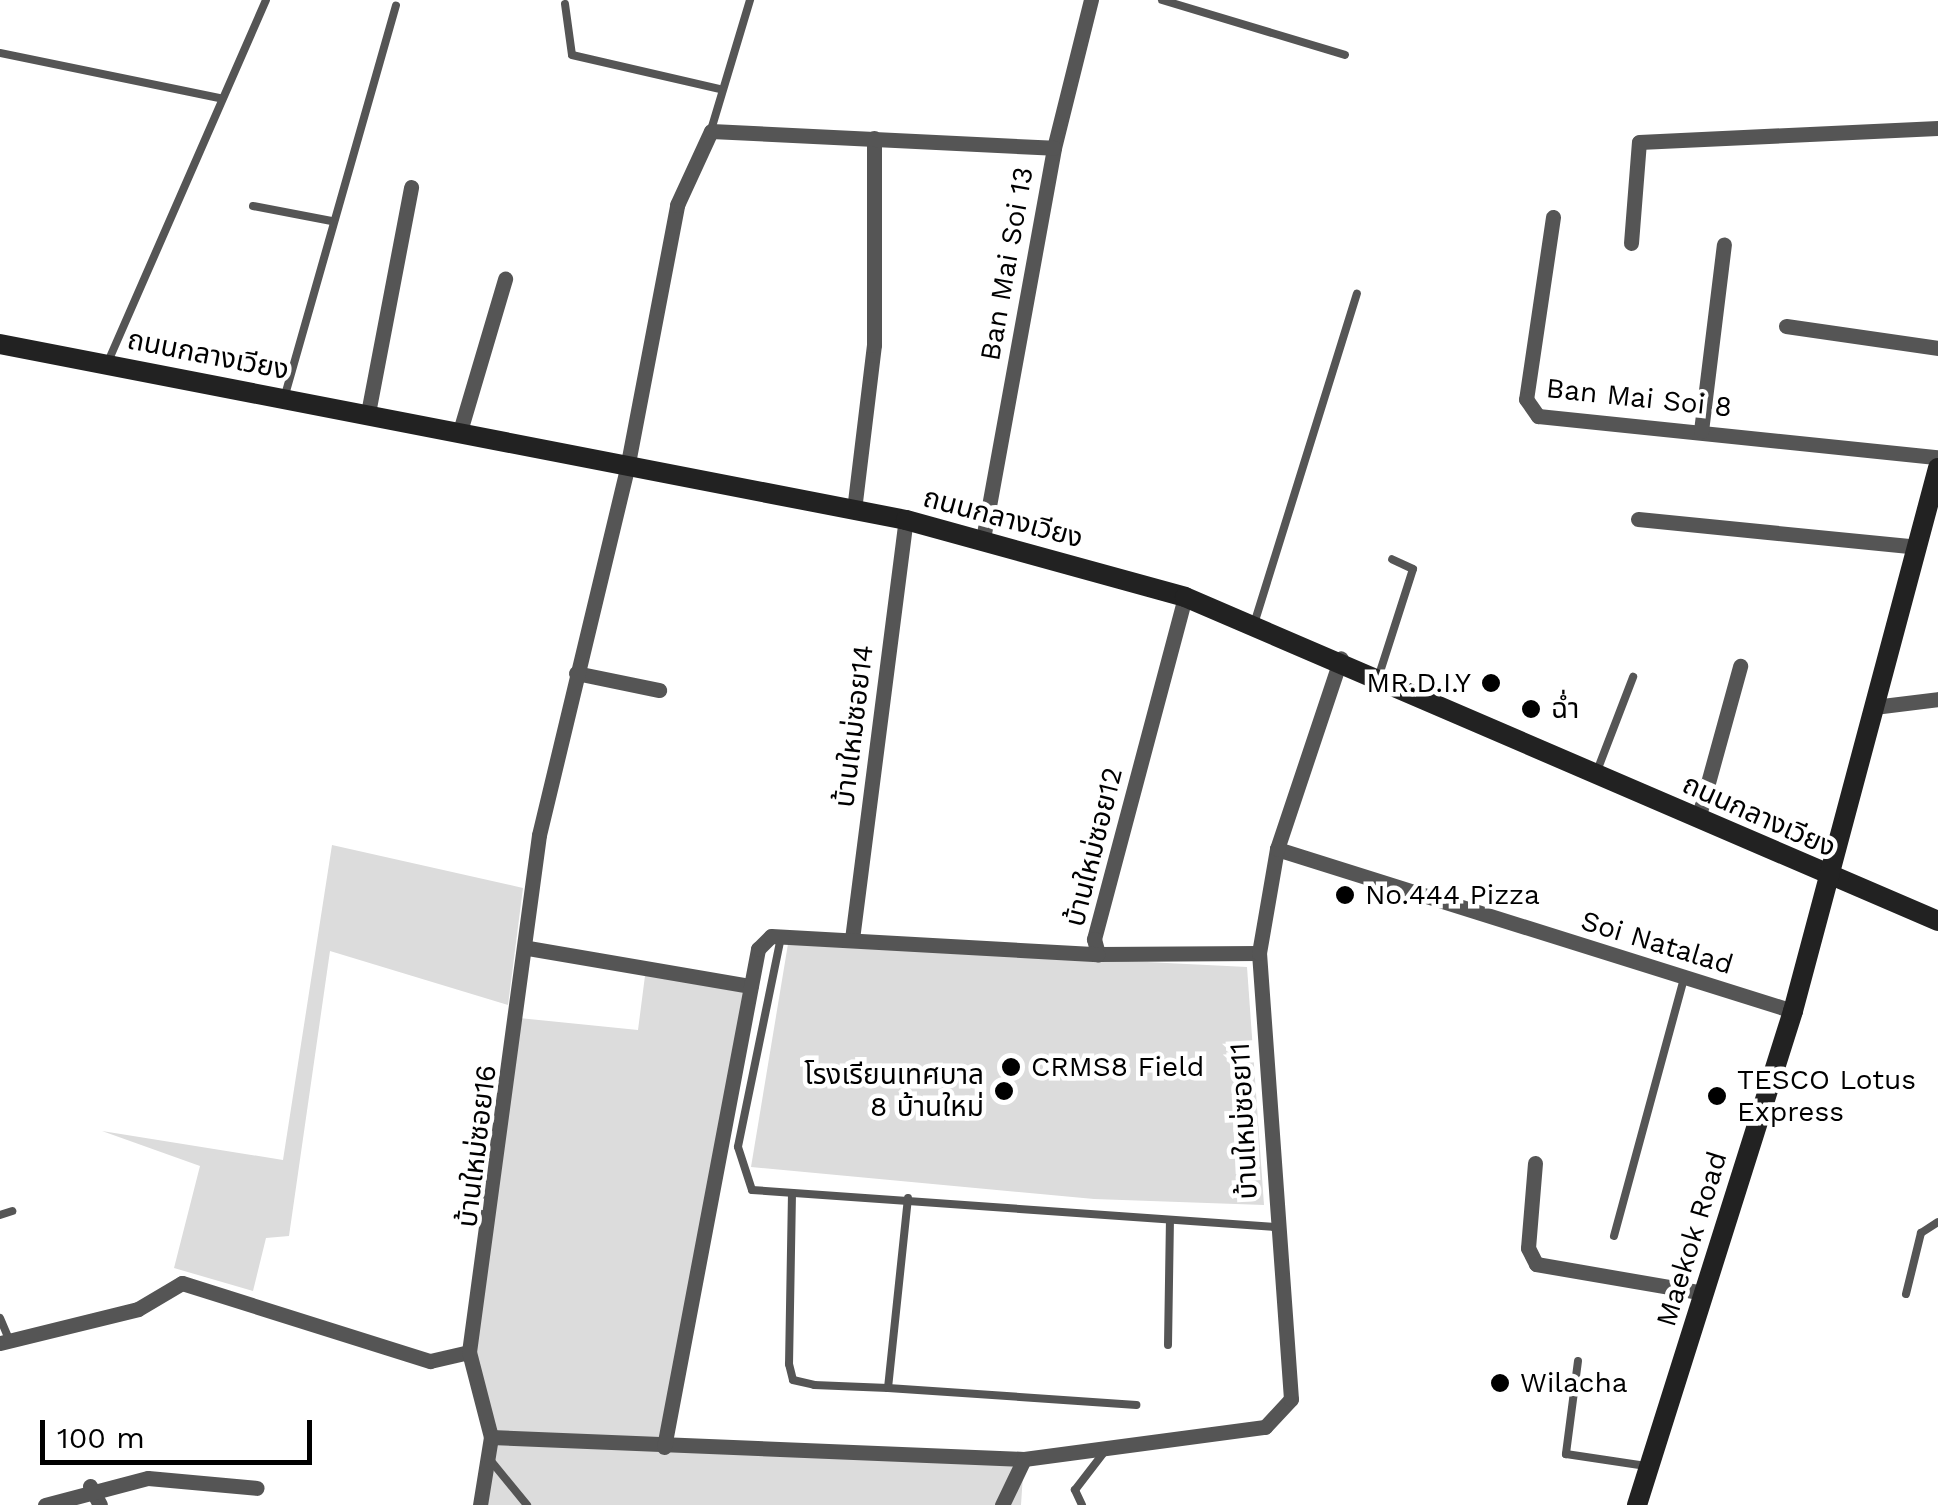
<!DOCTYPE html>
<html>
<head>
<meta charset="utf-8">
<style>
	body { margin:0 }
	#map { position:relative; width:1938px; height:1505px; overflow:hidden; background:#fff; font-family:"Work Sans","Noto Sans Thai",sans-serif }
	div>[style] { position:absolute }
	.green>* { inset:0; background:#dcdcdc }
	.lane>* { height:8px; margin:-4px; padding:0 4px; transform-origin:4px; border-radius:4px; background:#555 }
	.street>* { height:15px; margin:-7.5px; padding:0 7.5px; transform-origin:7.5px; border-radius:7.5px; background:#555 }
	.secondary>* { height:20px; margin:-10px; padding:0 10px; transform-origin:10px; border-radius:10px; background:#222 }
	.dots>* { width:28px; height:28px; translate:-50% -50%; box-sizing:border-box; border:5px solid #fff; border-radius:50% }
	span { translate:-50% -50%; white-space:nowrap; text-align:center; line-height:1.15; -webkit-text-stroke:9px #fff; paint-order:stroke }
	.street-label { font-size:28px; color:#000 }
	.poi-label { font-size:28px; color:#000 }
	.right { translate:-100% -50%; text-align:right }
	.left { translate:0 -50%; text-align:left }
	.scale { position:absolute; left:40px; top:1420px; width:272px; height:45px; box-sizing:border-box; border:5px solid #000; border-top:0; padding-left:12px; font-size:30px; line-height:35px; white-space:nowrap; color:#000; -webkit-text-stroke:8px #fff; paint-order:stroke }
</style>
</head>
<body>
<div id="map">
	<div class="green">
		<i style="clip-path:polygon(332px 845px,523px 888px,508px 1005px,330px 951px,289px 1236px,266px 1238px,253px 1291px,174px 1268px,200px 1166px,102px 1131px,283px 1160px)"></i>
		<i style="clip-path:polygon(788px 944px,1247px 967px,1264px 1205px,1094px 1199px,751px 1167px)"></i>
		<i style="clip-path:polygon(646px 968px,751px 986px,665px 1444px,1024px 1459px,1021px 1505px,485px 1505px,491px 1437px,469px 1352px,519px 1018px,638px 1030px)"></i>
	</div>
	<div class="lane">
		<i style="left:1162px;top:0;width:191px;rotate:16.7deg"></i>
		<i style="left:565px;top:4px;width:51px;rotate:82.2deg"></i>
		<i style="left:572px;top:55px;width:151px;rotate:13deg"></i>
		<i style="left:0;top:53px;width:225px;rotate:11.6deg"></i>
		<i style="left:711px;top:130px;width:136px;rotate:-73.3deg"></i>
		<i style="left:253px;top:206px;width:80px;rotate:10.8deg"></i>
		<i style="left:107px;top:364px;width:397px;rotate:-66.4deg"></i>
		<i style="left:285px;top:395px;width:405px;rotate:-74.1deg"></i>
		<i style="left:1254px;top:624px;width:346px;rotate:-72.7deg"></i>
		<i style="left:1379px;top:675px;width:111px;rotate:-72.2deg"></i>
		<i style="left:1413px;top:569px;width:23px;rotate:-155deg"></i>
		<i style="left:1597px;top:771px;width:101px;rotate:-69deg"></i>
		<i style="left:781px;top:937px;width:214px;rotate:101.6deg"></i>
		<i style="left:738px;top:1147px;width:45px;rotate:72deg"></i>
		<i style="left:752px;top:1190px;width:524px;rotate:4.05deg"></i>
		<i style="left:792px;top:1193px;width:171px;rotate:91deg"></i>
		<i style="left:789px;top:1364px;width:16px;rotate:76deg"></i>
		<i style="left:793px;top:1380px;width:22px;rotate:13deg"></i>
		<i style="left:814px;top:1385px;width:74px;rotate:2.3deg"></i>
		<i style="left:888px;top:1388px;width:191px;rotate:-84deg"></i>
		<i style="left:0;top:1215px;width:13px;rotate:-18deg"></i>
		<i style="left:1614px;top:1236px;width:267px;rotate:-74.8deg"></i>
		<i style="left:1906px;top:1294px;width:63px;rotate:-76.2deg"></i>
		<i style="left:1921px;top:1233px;width:20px;rotate:-33deg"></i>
		<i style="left:0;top:1318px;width:21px;rotate:67deg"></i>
		<i style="left:1168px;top:1345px;width:123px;rotate:-89.1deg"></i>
		<i style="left:1578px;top:1361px;width:94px;rotate:97.4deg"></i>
		<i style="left:1566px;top:1454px;width:81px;rotate:8.5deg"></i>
		<i style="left:888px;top:1388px;width:249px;rotate:3.9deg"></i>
		<i style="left:491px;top:1461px;width:57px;rotate:50.7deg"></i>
		<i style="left:1082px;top:1505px;width:17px;rotate:-115deg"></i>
		<i style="left:1075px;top:1490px;width:49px;rotate:-52.4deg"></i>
	</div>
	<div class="street">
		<i style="left:1553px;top:217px;width:184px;rotate:98.4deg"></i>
		<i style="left:1526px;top:399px;width:21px;rotate:55deg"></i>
		<i style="left:1538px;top:416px;width:402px;rotate:5.9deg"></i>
		<i style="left:1631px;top:243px;width:101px;rotate:-85.5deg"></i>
		<i style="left:1639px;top:142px;width:299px;rotate:-2.7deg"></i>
		<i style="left:1786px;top:326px;width:154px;rotate:8.2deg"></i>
		<i style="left:368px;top:413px;width:230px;rotate:-79.2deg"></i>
		<i style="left:460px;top:431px;width:159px;rotate:-73.5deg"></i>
		<i style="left:1701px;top:431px;width:188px;rotate:-83deg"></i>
		<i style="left:854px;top:510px;width:166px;rotate:-83.1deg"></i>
		<i style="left:874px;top:345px;width:207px;rotate:-90deg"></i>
		<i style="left:1638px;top:519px;width:280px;rotate:5.7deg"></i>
		<i style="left:983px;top:539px;width:397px;rotate:-79.7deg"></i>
		<i style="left:1054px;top:148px;width:153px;rotate:-76deg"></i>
		<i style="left:1185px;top:597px;width:354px;rotate:104.9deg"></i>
		<i style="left:1094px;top:939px;width:16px;rotate:75deg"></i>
		<i style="left:1098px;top:954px;width:161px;rotate:-0.4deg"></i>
		<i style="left:576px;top:673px;width:85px;rotate:11.6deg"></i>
		<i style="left:1874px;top:707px;width:64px;rotate:-7.1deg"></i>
		<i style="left:1698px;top:819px;width:159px;rotate:-74.6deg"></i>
		<i style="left:1277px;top:849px;width:541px;rotate:17.43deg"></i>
		<i style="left:852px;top:939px;width:422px;rotate:-82.7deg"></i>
		<i style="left:528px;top:948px;width:226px;rotate:9.7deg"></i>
		<i style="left:1535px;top:1163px;width:85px;rotate:94.7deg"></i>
		<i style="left:1528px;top:1248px;width:18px;rotate:63deg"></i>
		<i style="left:1536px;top:1264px;width:170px;rotate:9.8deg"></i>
		<i style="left:0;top:1343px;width:142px;rotate:-13.8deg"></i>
		<i style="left:138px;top:1309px;width:51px;rotate:-30.6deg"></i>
		<i style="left:182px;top:1283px;width:260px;rotate:17.5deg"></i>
		<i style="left:430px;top:1361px;width:40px;rotate:-13deg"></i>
		<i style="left:469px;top:1352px;width:522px;rotate:-82.29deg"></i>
		<i style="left:539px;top:835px;width:382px;rotate:-76.5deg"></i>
		<i style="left:628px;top:463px;width:263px;rotate:-79.2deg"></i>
		<i style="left:677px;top:205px;width:81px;rotate:-65.3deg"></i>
		<i style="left:711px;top:131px;width:343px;rotate:2.8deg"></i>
		<i style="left:469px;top:1352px;width:88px;rotate:75.5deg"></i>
		<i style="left:491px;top:1437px;width:69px;rotate:99.2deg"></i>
		<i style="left:491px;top:1437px;width:533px;rotate:2.36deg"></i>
		<i style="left:1024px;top:1459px;width:243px;rotate:-7.6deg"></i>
		<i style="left:1265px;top:1427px;width:38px;rotate:-47deg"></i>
		<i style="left:1291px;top:1399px;width:447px;rotate:-94.1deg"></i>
		<i style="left:1259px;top:953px;width:106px;rotate:-80.2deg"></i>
		<i style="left:1277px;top:849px;width:201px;rotate:-71.5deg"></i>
		<i style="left:664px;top:1447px;width:507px;rotate:-79.31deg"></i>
		<i style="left:758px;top:949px;width:18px;rotate:-45deg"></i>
		<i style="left:771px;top:936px;width:327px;rotate:3.2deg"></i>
		<i style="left:90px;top:1486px;width:21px;rotate:62deg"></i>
		<i style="left:45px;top:1505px;width:106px;rotate:-14.7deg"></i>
		<i style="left:148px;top:1478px;width:109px;rotate:5.2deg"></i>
		<i style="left:1002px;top:1505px;width:51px;rotate:-64.4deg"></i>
	</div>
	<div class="secondary">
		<i style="left:0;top:344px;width:923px;rotate:10.99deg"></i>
		<i style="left:906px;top:520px;width:289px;rotate:15.4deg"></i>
		<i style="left:1185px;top:597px;width:820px;rotate:23.28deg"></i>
		<i style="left:1637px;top:1505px;width:518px;rotate:-72.47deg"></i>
		<i style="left:1793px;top:1011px;width:562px;rotate:-75.05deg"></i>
	</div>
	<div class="dots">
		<i style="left:1491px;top:683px;background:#000"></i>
		<i style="left:1531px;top:709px;background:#000"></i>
		<i style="left:1345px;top:895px;background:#000"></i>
		<i style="left:1011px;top:1067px;background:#000"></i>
		<i style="left:1004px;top:1091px;background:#000"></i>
		<i style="left:1717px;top:1096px;background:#000"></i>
		<i style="left:1500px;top:1383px;background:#000"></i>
	</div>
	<div class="street-label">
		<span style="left:1007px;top:264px;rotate:-80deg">Ban Mai Soi 13</span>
		<span style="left:208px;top:355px;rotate:11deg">ถนนกลางเวียง</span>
		<span style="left:1639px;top:398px;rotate:6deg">Ban Mai Soi 8</span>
		<span style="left:1003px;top:518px;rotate:15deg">ถนนกลางเวียง</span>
		<span style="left:854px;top:726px;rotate:-83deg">บ้านใหม่ซอย14</span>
		<span style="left:1759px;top:816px;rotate:24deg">ถนนกลางเวียง</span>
		<span style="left:1094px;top:847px;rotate:-76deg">บ้านใหม่ซอย12</span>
		<span style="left:1657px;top:943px;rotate:17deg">Soi Natalad</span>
		<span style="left:1244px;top:1121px;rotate:-93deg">บ้านใหม่ซอย11</span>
		<span style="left:477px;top:1146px;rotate:-83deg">บ้านใหม่ซอย16</span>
		<span style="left:1692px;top:1239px;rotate:-73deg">Maekok Road</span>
	</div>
	<div class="poi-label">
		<span class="right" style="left:1471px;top:683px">MR.D.I.Y</span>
		<span class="left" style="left:1551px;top:709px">ฉ่ำ</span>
		<span class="left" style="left:1365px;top:895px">No.444 Pizza</span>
		<span class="left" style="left:1031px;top:1067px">CRMS8 Field</span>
		<span class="right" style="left:984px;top:1091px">โรงเรียนเทศบาล<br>8 บ้านใหม่</span>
		<span class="left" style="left:1737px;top:1096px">TESCO Lotus<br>Express</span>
		<span class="left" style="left:1520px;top:1383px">Wilacha</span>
	</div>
	<div class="scale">100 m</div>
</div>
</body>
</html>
